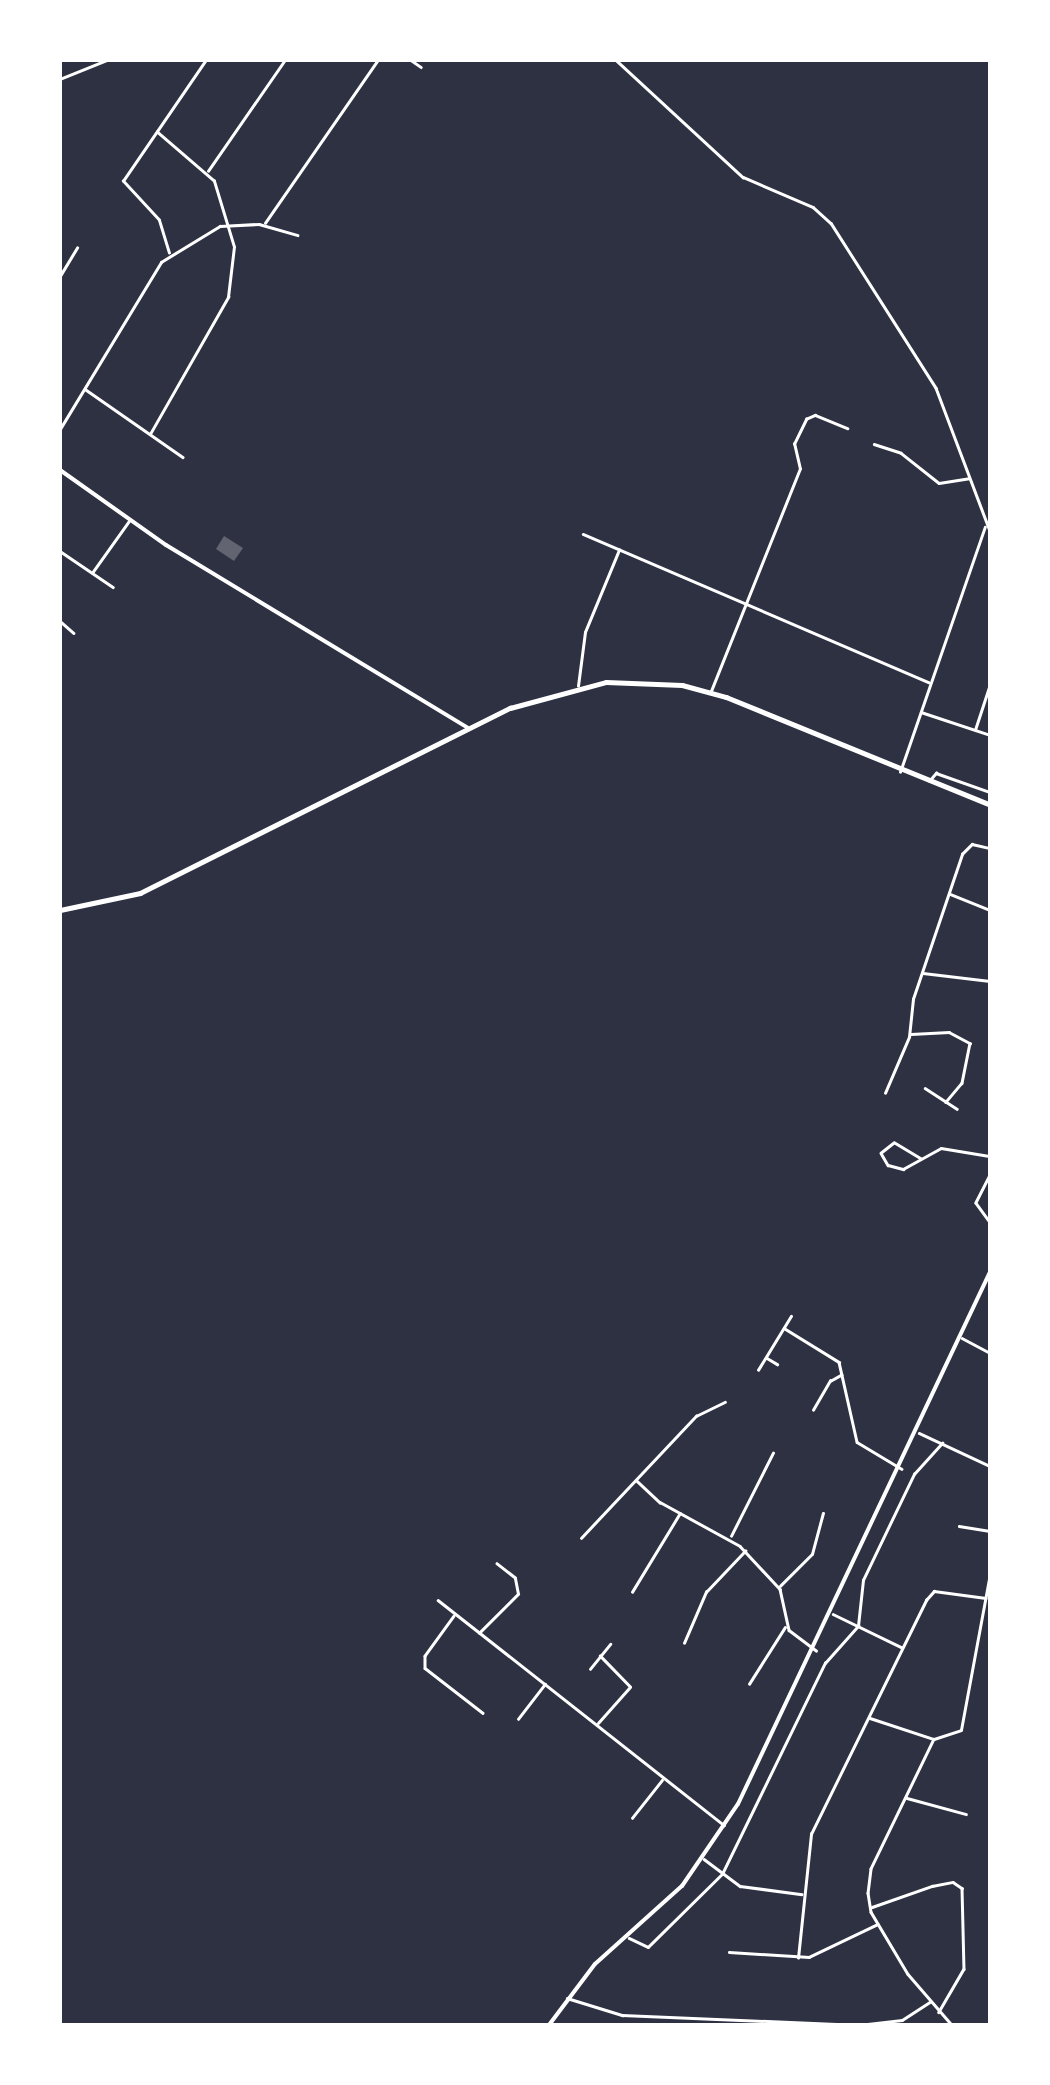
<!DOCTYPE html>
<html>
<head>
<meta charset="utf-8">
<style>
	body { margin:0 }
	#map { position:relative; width:1050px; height:2085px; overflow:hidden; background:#2d3142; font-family:Ubuntu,sans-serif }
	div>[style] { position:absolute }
	.building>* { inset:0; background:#626471 }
	.minor>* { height:2.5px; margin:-1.25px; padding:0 1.25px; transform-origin:1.25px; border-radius:1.25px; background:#fff }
	.tertiary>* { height:4px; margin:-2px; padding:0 2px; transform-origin:2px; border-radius:2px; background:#fff }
	.trunk>* { height:5px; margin:-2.5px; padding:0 2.5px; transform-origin:2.5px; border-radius:2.5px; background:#fff }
	span { translate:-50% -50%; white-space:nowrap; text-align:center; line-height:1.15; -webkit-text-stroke:9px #fff; paint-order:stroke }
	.frame { position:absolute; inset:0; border:62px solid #fff; pointer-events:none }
</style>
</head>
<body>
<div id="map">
	<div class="building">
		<i style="clip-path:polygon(224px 536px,243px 548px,234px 561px,216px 549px)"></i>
	</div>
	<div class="minor">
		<i style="left:411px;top:60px;width:12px;rotate:35deg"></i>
		<i style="left:616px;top:60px;width:173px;rotate:42.7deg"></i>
		<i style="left:743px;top:177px;width:76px;rotate:23.2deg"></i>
		<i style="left:813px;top:207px;width:24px;rotate:42deg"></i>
		<i style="left:831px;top:223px;width:196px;rotate:57.5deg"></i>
		<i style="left:936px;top:388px;width:153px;rotate:69.3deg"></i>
		<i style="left:60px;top:79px;width:51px;rotate:-22deg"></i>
		<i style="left:208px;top:171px;width:135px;rotate:-55.3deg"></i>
		<i style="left:265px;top:223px;width:198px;rotate:-55.3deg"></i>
		<i style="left:169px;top:253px;width:34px;rotate:-107deg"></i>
		<i style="left:159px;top:220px;width:53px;rotate:-132.7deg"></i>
		<i style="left:123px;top:181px;width:147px;rotate:-55.6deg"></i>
		<i style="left:60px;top:276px;width:33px;rotate:-59deg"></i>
		<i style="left:85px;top:389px;width:119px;rotate:34.8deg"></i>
		<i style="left:60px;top:429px;width:195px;rotate:-58.8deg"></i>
		<i style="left:161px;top:262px;width:69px;rotate:-31.4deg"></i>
		<i style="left:220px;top:226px;width:39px;rotate:-3deg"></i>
		<i style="left:259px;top:224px;width:40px;rotate:16deg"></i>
		<i style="left:150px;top:434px;width:158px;rotate:-60.3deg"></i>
		<i style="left:228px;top:297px;width:50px;rotate:-83.2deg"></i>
		<i style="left:234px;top:247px;width:69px;rotate:-106.9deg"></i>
		<i style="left:214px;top:181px;width:75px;rotate:-139.3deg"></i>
		<i style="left:874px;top:444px;width:28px;rotate:18deg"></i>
		<i style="left:901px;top:453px;width:48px;rotate:38.3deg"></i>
		<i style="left:939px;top:483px;width:30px;rotate:-9deg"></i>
		<i style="left:583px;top:534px;width:376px;rotate:23.2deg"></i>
		<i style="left:60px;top:551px;width:64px;rotate:34.2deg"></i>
		<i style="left:92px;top:573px;width:64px;rotate:-54.6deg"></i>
		<i style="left:60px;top:621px;width:18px;rotate:41deg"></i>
		<i style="left:578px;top:686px;width:54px;rotate:-82.6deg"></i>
		<i style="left:585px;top:632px;width:89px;rotate:-67.5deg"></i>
		<i style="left:711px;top:691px;width:239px;rotate:-68.2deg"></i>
		<i style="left:800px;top:469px;width:26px;rotate:-103deg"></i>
		<i style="left:794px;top:444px;width:28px;rotate:-64deg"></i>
		<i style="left:806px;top:419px;width:10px;rotate:-24deg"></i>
		<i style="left:815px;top:415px;width:35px;rotate:22deg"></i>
		<i style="left:921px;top:712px;width:73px;rotate:18.4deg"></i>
		<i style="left:975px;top:730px;width:48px;rotate:-71.9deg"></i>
		<i style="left:900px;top:772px;width:259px;rotate:-70.9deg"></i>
		<i style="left:929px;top:781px;width:11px;rotate:-49deg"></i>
		<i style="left:936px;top:773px;width:57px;rotate:19.4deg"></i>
		<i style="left:950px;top:894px;width:43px;rotate:21.8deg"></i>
		<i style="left:923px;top:973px;width:67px;rotate:6.8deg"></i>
		<i style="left:911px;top:1034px;width:38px;rotate:-3deg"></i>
		<i style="left:949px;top:1032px;width:24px;rotate:28deg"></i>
		<i style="left:970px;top:1043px;width:41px;rotate:101.3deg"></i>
		<i style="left:962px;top:1083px;width:25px;rotate:130deg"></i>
		<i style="left:925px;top:1088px;width:38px;rotate:33deg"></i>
		<i style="left:885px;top:1093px;width:61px;rotate:-66.8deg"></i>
		<i style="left:909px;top:1037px;width:38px;rotate:-84deg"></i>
		<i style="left:913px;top:999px;width:153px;rotate:-71.3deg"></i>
		<i style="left:962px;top:854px;width:14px;rotate:-45deg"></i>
		<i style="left:972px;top:844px;width:18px;rotate:13deg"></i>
		<i style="left:921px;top:1159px;width:31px;rotate:-149deg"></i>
		<i style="left:894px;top:1143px;width:16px;rotate:142deg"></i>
		<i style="left:881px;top:1153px;width:14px;rotate:60deg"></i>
		<i style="left:888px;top:1165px;width:16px;rotate:15deg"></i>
		<i style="left:903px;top:1169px;width:43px;rotate:-28.9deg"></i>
		<i style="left:941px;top:1148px;width:50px;rotate:9.3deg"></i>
		<i style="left:990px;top:1175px;width:31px;rotate:117deg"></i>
		<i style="left:976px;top:1203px;width:24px;rotate:54deg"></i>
		<i style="left:784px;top:1328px;width:65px;rotate:31.7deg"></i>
		<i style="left:839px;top:1362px;width:82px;rotate:77.3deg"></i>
		<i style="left:857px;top:1442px;width:52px;rotate:31deg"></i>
		<i style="left:962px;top:1338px;width:32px;rotate:28deg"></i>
		<i style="left:767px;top:1358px;width:12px;rotate:31deg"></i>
		<i style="left:758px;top:1370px;width:63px;rotate:-58.6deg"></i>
		<i style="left:813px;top:1410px;width:34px;rotate:-60deg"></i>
		<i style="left:830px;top:1381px;width:13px;rotate:-29deg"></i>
		<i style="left:919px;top:1433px;width:78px;rotate:24.9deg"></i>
		<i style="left:636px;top:1480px;width:33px;rotate:43deg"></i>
		<i style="left:660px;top:1502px;width:91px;rotate:28.8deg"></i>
		<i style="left:740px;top:1546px;width:59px;rotate:47.1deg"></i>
		<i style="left:780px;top:1589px;width:42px;rotate:77.6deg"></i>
		<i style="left:789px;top:1630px;width:34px;rotate:37deg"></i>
		<i style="left:959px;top:1526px;width:31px;rotate:9deg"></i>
		<i style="left:731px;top:1536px;width:93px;rotate:-63.2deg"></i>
		<i style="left:581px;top:1538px;width:168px;rotate:-46.7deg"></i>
		<i style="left:696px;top:1416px;width:32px;rotate:-26deg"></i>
		<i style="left:780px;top:1586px;width:45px;rotate:-45deg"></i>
		<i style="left:812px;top:1554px;width:42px;rotate:-75deg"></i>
		<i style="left:632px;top:1592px;width:92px;rotate:-58.7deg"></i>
		<i style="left:438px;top:1600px;width:364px;rotate:38.2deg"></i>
		<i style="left:833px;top:1614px;width:76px;rotate:25.9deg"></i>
		<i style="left:454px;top:1616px;width:49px;rotate:125.9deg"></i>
		<i style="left:425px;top:1656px;width:12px;rotate:90deg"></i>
		<i style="left:425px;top:1668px;width:73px;rotate:37.8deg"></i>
		<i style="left:479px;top:1633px;width:55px;rotate:-45deg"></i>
		<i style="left:518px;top:1594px;width:16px;rotate:-101deg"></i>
		<i style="left:515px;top:1578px;width:23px;rotate:-142deg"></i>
		<i style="left:684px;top:1643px;width:56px;rotate:-66.7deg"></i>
		<i style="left:706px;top:1592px;width:57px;rotate:-46.4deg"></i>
		<i style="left:590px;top:1669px;width:32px;rotate:-51deg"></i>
		<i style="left:749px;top:1684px;width:67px;rotate:-57.7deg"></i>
		<i style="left:870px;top:1718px;width:67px;rotate:18.2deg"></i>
		<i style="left:934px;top:1739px;width:28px;rotate:-18deg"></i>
		<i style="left:961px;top:1730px;width:160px;rotate:-79.5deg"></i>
		<i style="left:518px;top:1719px;width:44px;rotate:-52.4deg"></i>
		<i style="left:598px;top:1723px;width:48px;rotate:-48.4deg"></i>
		<i style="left:630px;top:1687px;width:43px;rotate:-134.1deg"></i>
		<i style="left:934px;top:1739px;width:144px;rotate:115.9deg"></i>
		<i style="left:871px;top:1869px;width:24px;rotate:97deg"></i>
		<i style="left:868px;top:1893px;width:19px;rotate:81deg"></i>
		<i style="left:871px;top:1912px;width:72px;rotate:59.2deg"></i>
		<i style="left:908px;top:1974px;width:67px;rotate:49.2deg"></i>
		<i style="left:907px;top:1798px;width:61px;rotate:15.2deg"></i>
		<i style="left:632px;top:1818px;width:48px;rotate:-51.7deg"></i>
		<i style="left:704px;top:1859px;width:45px;rotate:36.9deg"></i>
		<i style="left:740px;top:1886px;width:62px;rotate:7.5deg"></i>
		<i style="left:872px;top:1907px;width:64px;rotate:-19.3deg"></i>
		<i style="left:932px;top:1886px;width:21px;rotate:-11deg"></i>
		<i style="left:953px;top:1882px;width:11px;rotate:34deg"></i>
		<i style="left:962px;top:1888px;width:81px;rotate:88.6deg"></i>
		<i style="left:964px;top:1969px;width:50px;rotate:120.2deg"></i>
		<i style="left:629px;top:1938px;width:21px;rotate:25deg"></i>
		<i style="left:648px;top:1947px;width:104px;rotate:-44.6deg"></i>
		<i style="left:722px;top:1874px;width:235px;rotate:-64deg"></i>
		<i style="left:825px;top:1663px;width:50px;rotate:-48.3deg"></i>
		<i style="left:858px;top:1626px;width:46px;rotate:-83.8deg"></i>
		<i style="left:863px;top:1580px;width:118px;rotate:-64.3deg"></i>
		<i style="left:914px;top:1474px;width:42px;rotate:-47.9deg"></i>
		<i style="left:729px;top:1952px;width:80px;rotate:3.6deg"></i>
		<i style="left:809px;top:1957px;width:76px;rotate:-25.6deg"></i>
		<i style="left:798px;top:1958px;width:125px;rotate:-84deg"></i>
		<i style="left:811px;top:1834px;width:261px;rotate:-63.8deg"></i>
		<i style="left:926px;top:1600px;width:12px;rotate:-48deg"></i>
		<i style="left:934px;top:1591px;width:52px;rotate:7.7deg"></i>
		<i style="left:567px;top:1998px;width:58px;rotate:17.2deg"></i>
		<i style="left:622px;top:2015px;width:237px;rotate:2.4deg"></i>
		<i style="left:859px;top:2025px;width:43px;rotate:-6.6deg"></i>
		<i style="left:902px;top:2020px;width:33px;rotate:-33deg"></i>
	</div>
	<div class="tertiary">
		<i style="left:60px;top:470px;width:130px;rotate:35.3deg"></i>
		<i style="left:166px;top:545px;width:353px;rotate:31.2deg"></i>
		<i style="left:549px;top:2025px;width:76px;rotate:-53deg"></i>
		<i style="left:595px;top:1964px;width:117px;rotate:-41.9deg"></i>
		<i style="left:682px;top:1886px;width:99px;rotate:-55.7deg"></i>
		<i style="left:738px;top:1804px;width:589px;rotate:-64.65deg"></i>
	</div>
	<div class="trunk">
		<i style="left:60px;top:910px;width:82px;rotate:-12deg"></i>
		<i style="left:140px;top:893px;width:414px;rotate:-26.6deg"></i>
		<i style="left:510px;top:708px;width:99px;rotate:-15.2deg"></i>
		<i style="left:606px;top:682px;width:76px;rotate:2.3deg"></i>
		<i style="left:682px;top:685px;width:46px;rotate:15.3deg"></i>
		<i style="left:726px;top:697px;width:285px;rotate:22.2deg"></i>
	</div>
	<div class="frame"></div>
</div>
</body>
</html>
